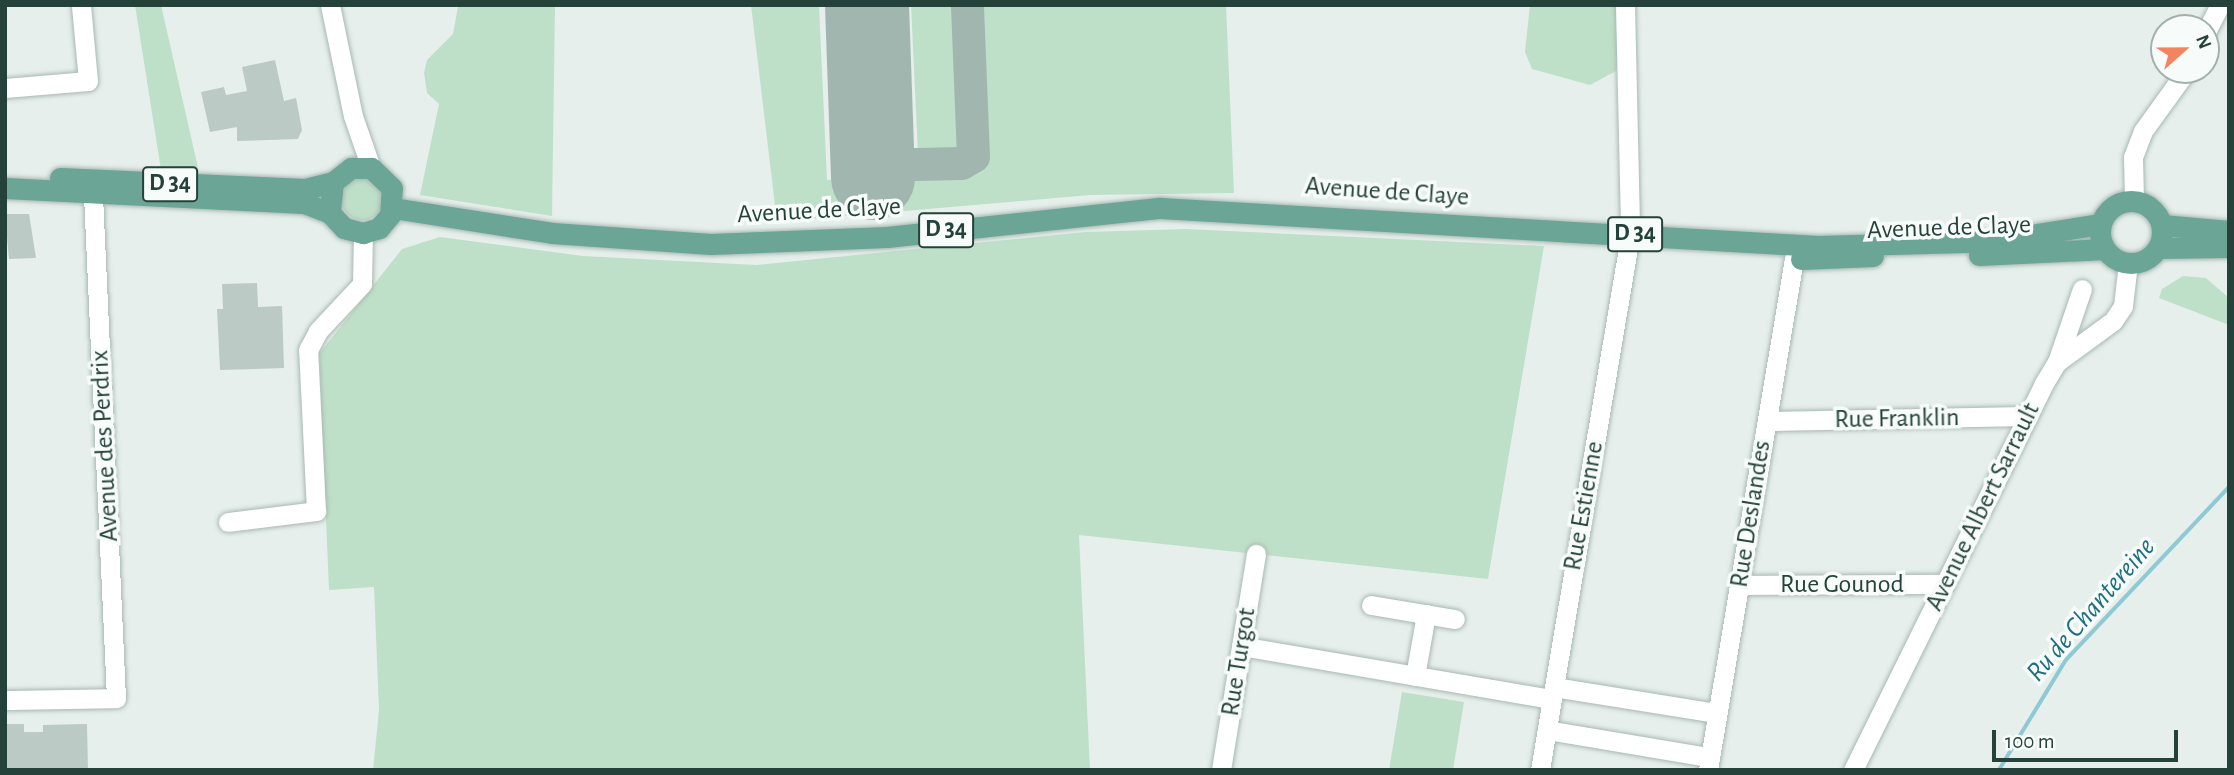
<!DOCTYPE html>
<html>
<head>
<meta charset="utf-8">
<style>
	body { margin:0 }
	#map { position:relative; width:2234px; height:775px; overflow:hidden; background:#e6efeb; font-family:"Alegreya Sans",sans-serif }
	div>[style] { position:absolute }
	.green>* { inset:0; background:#bfe0c8 }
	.round { border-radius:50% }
	.stream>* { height:3.5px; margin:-1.75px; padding:0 1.75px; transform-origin:1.75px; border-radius:1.75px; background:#8ec9d4 }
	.taxiway>* { height:33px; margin:-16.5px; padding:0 16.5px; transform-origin:16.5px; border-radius:16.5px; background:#a2b6b0 }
	.runway>* { height:84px; margin:-42px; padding:0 42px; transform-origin:42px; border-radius:42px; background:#a2b6b0 }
	.building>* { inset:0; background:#bbcac4 }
	.roads { filter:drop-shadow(0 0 2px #a8b8b2) drop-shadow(0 0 2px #a8b8b2) }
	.minor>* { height:19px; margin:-9.5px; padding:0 9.5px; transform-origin:9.5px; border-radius:9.5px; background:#fff }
	.major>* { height:21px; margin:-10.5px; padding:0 10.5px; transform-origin:10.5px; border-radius:10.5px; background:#6aa596 }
	.major>.ring { margin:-10.5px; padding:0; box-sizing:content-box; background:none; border:21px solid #6aa596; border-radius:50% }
	span { translate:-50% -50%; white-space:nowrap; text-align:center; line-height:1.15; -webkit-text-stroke:7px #f7fbf9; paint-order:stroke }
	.shield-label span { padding:2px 5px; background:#f7fbf9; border:2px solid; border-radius:5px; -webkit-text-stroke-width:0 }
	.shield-label { font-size:24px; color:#24423a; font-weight:700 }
	.street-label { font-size:26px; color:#24423a }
	.water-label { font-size:28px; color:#1c6f80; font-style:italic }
	.frame { position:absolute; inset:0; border:7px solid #24423a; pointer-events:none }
	.north { position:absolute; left:2150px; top:14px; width:70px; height:70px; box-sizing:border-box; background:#f7fbf9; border:2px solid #a3b1ad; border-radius:50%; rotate:69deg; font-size:19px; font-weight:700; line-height:28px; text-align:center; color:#24423a }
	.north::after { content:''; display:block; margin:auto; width:24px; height:32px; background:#f4845f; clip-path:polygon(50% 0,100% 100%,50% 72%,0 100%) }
	.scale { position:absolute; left:1992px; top:730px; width:186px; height:32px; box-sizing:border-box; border:4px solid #24423a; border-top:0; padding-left:9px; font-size:21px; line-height:24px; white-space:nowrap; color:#24423a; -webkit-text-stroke:5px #f7fbf9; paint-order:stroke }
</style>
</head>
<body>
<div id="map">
	<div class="green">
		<i style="clip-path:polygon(135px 5px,161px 5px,199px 172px,161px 170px)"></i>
		<i style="clip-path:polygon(555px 5px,552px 216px,420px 195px,439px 104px,427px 93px,424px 73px,427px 60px,453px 34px,458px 7px)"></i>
		<i style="clip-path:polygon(751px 5px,819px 5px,827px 180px,976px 171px,985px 150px,978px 5px,1226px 5px,1234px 193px,1090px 195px,777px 222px)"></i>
		<i style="clip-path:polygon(911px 5px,957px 5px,963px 151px,918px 154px)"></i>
		<i style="clip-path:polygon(1530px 5px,1624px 5px,1626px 37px,1616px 71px,1590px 85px,1532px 69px,1525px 52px)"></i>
		<i class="round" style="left:341px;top:178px;width:42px;height:42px"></i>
		<i style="clip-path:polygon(1186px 229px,1544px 246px,1488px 579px,1079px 535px,1090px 770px,373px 770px,379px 710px,374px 587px,329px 590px,319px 354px,402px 249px,440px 237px,583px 256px,756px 265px,1086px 232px)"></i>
		<i style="clip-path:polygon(2183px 276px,2206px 278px,2229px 298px,2229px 325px,2159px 298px,2162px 289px)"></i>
		<i style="clip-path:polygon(1402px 692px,1464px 702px,1453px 770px,1389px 770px)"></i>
	</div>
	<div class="stream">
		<i style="left:1999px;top:770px;width:129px;rotate:-58.7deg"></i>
		<i style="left:2066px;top:660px;width:238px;rotate:-46.7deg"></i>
	</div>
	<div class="taxiway">
		<i style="left:872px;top:165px;width:89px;rotate:-1.3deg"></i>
		<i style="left:961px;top:163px;width:14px;rotate:-30deg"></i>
		<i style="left:973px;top:156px;width:151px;rotate:-92.3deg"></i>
	</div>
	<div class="runway">
		<i style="left:867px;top:5px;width:173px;rotate:88deg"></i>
	</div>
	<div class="building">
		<i style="clip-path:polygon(275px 60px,284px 101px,296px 98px,302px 130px,298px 139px,237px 141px,237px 127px,210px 132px,201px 92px,224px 87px,226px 95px,247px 91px,242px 67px)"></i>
		<i style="clip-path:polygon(5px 214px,29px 214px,36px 258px,9px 259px)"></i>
		<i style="clip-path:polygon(257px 283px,258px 307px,282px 306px,284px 368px,220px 370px,217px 309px,223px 309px,222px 284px)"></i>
		<i style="clip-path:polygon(5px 724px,24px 724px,24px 732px,43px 732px,43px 725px,87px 724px,88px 770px,5px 770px)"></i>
	</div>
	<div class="roads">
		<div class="minor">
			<i style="left:330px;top:5px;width:113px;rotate:78.3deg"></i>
			<i style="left:353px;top:116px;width:55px;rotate:70.9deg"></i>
			<i style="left:1625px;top:5px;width:229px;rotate:88.7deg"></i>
			<i style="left:2206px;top:32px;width:30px;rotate:-63deg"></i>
			<i style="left:5px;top:88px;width:83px;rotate:-4.8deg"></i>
			<i style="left:88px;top:81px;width:76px;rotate:-95.3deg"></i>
			<i style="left:2134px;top:201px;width:44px;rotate:-91.3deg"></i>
			<i style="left:2133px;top:157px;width:28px;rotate:-69deg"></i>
			<i style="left:2143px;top:131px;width:75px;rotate:-54.2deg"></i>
			<i style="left:2057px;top:362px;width:77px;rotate:-71.1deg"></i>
			<i style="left:1767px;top:421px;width:261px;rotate:-1.1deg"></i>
			<i style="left:228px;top:522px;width:89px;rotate:-7.1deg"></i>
			<i style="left:316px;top:511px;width:161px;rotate:-92.8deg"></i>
			<i style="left:308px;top:350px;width:21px;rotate:-62deg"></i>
			<i style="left:318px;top:331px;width:64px;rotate:-46.9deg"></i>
			<i style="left:362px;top:284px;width:51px;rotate:-88.9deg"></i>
			<i style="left:1739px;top:585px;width:206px;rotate:-0.3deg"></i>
			<i style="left:1371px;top:605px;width:85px;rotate:9.5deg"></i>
			<i style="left:1241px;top:646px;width:315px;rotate:9.7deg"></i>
			<i style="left:1415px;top:676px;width:63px;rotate:-79.9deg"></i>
			<i style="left:1554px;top:687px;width:165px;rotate:9.1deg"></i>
			<i style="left:5px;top:700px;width:111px;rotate:-1deg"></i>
			<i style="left:116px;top:698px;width:504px;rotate:-92.62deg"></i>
			<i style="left:1547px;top:730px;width:164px;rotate:9.5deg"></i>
			<i style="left:1221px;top:770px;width:219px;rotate:-80.8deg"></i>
			<i style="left:1540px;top:770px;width:535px;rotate:-80.43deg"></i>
			<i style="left:1708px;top:770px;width:518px;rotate:-80.45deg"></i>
			<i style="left:1853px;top:770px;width:429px;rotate:-63.7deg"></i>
			<i style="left:2043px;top:385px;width:27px;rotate:-59deg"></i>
			<i style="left:2057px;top:362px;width:69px;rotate:-36.2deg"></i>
			<i style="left:2113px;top:321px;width:18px;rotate:-56deg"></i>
			<i style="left:2123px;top:306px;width:43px;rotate:-83.4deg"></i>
		</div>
		<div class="major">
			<i style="left:60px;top:178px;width:245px;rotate:2.6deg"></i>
			<i style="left:305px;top:189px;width:29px;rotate:-14deg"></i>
			<i style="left:5px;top:188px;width:299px;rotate:2.9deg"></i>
			<i style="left:304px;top:203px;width:28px;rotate:21deg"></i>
			<i style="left:330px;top:213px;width:21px;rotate:47deg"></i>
			<i style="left:344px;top:228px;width:20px;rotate:15deg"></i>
			<i style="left:363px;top:233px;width:17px;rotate:-17deg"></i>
			<i style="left:379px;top:228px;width:17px;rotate:-50deg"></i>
			<i style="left:390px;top:215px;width:27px;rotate:-86deg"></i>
			<i style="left:392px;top:188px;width:29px;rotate:-136deg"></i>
			<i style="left:371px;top:168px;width:20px;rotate:180deg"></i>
			<i style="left:351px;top:168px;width:23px;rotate:142deg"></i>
			<i style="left:333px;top:182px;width:31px;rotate:96deg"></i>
			<i class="ring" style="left:2100px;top:201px;width:41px;height:41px"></i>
			<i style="left:393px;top:208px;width:161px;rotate:8.9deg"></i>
			<i style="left:552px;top:233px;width:159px;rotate:4deg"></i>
			<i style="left:711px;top:244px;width:176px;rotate:-2.3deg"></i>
			<i style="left:887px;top:237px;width:275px;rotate:-6.1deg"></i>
			<i style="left:1160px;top:208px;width:659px;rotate:3.31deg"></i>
			<i style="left:1818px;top:246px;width:174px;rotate:-1.6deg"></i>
			<i style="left:1992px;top:241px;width:110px;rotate:-8.9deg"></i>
			<i style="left:2162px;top:225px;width:67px;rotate:5.1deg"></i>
			<i style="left:2159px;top:248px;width:70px;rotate:-0.8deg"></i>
			<i style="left:1979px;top:255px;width:126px;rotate:-2.7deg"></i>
			<i style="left:1801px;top:259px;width:72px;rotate:-2.4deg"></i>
		</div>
	</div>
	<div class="shield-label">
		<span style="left:170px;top:184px">D 34</span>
		<span style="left:946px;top:230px">D 34</span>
		<span style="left:1635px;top:234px">D 34</span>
	</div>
	<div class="street-label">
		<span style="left:1387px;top:192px;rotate:4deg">Avenue de Claye</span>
		<span style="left:819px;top:211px;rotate:-3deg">Avenue de Claye</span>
		<span style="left:1949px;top:228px;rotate:-2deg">Avenue de Claye</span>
		<span style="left:1897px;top:419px;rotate:-1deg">Rue Franklin</span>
		<span style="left:105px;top:446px;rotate:-93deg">Avenue des Perdrix</span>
		<span style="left:1584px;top:506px;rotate:-80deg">Rue Estienne</span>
		<span style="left:1983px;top:507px;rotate:-64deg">Avenue Albert Sarrault</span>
		<span style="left:1751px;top:514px;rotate:-81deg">Rue Deslandes</span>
		<span style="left:1842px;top:585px">Rue Gounod</span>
		<span style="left:1239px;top:662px;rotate:-81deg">Rue Turgot</span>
	</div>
	<div class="water-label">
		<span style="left:2091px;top:610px;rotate:-49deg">Ru de Chantereine</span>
	</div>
	<div class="frame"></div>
	<div class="north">N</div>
	<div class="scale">100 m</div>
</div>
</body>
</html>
